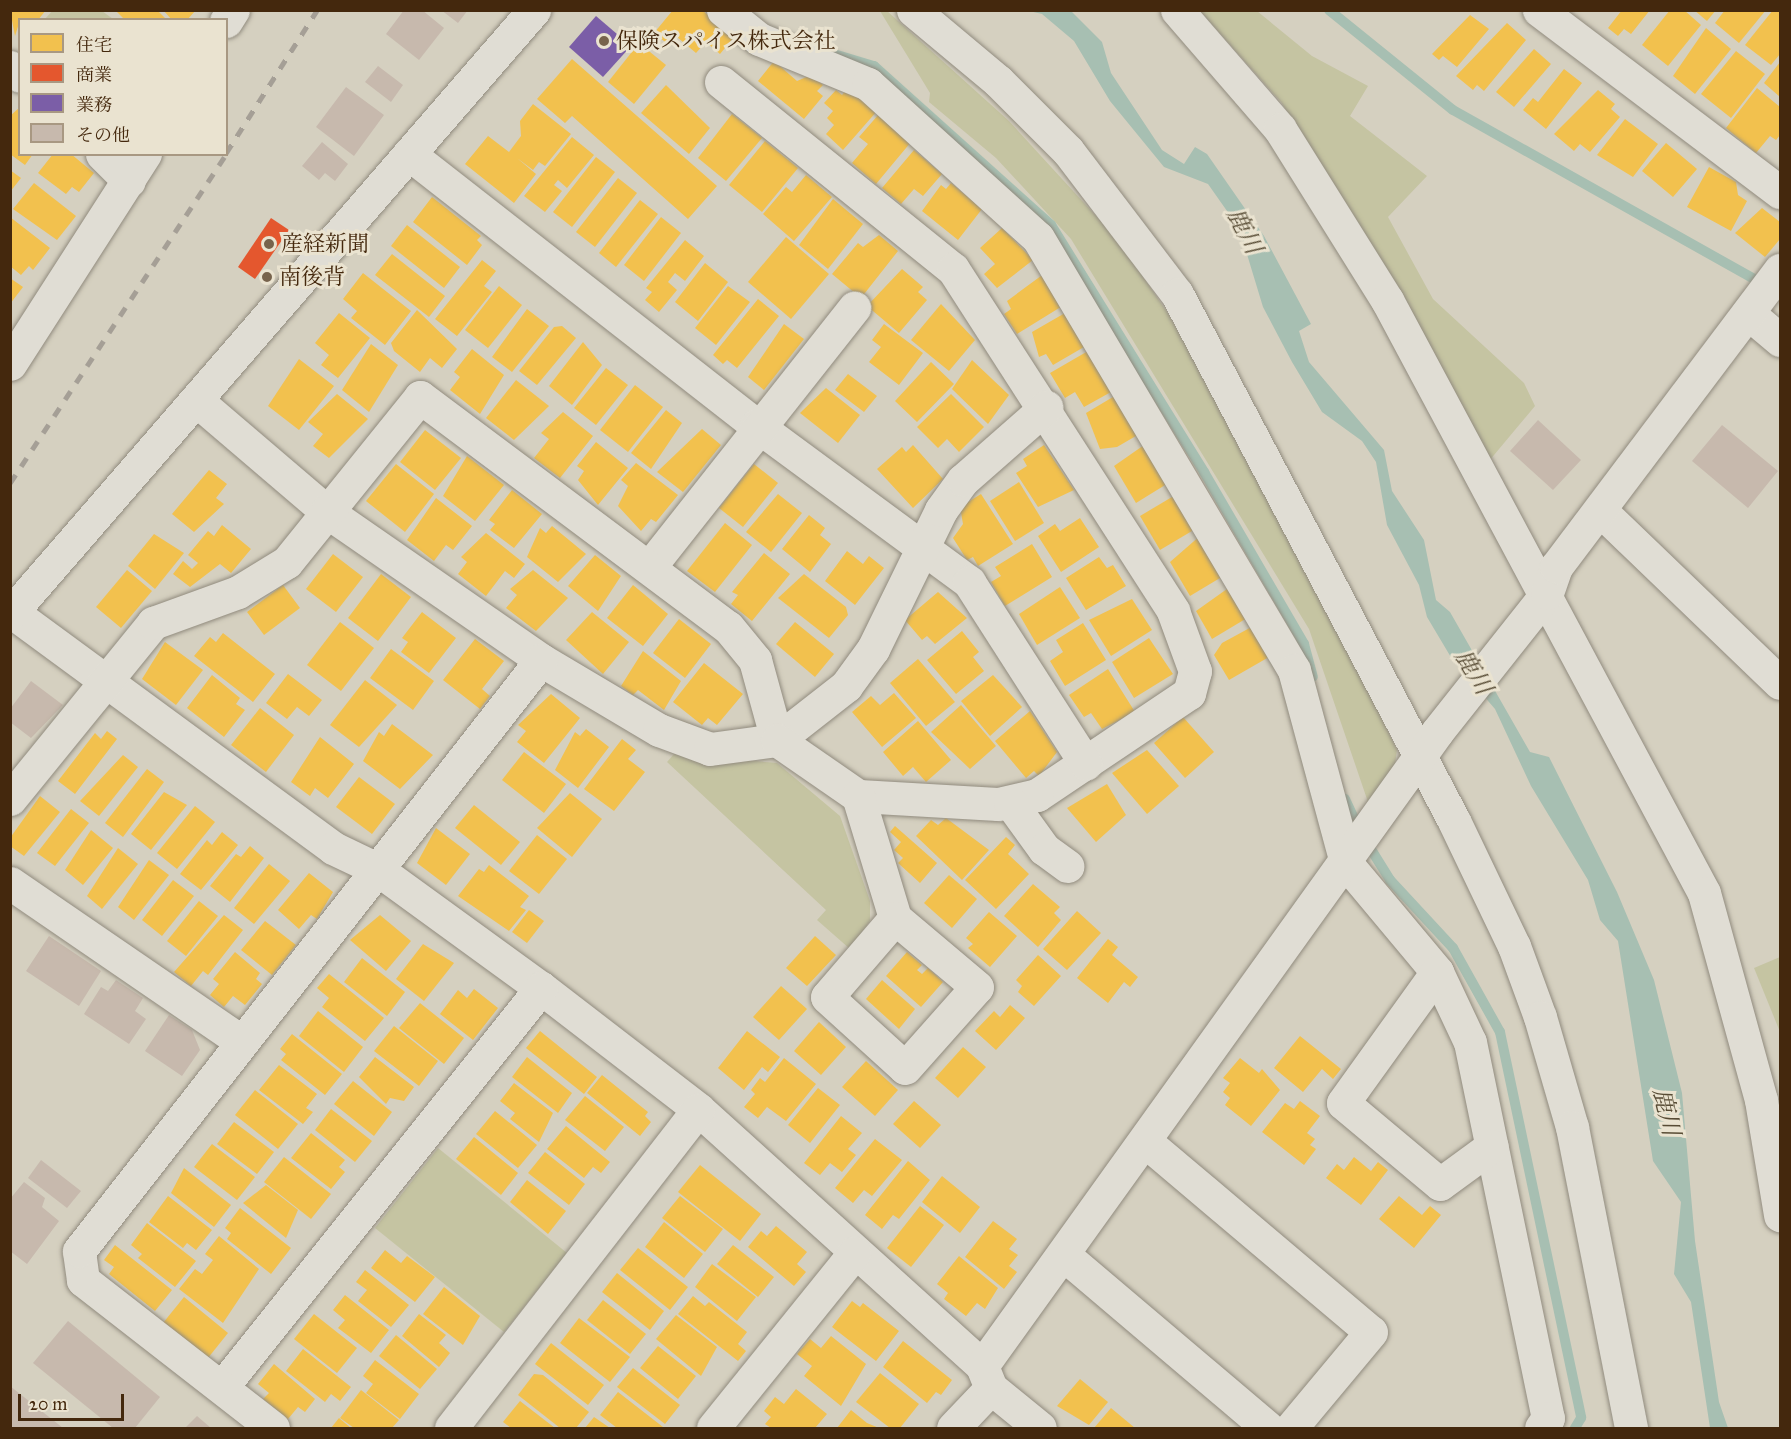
<!DOCTYPE html>
<html>
<head>
<meta charset="utf-8">
<style>
	body { margin:0 }
	#map { position:relative; width:1791px; height:1439px; overflow:hidden; background:#d5d0c0; font-family:"IM FELL Great Primer","Noto Serif JP",serif }
	div>[style] { position:absolute }
	.green>* { inset:0; background:#c5c4a2 }
	.water>* { inset:0; background:#a7bfb2 }
	.homes>* { inset:0; background:#f2c14e }
	.shops>* { inset:0; background:#e4572e }
	.offices>* { inset:0; background:#7b5ea7 }
	.stream>* { height:10px; margin:-5px; padding:0 5px; transform-origin:5px; border-radius:5px; background:#a7bfb2 }
	.building>* { inset:0; background:#c7b9ad }
	.roads { filter:drop-shadow(0 0 2px #918b7e) drop-shadow(0 0 2px #918b7e) }
	.minor>* { height:33px; margin:-16.5px; padding:0 16.5px; transform-origin:16.5px; border-radius:16.5px; background:#e0ddd4 }
	.rail>* { height:4.5px; margin-top:-2.25px; transform-origin:0; background:repeating-linear-gradient(90deg,#a59f96 0 10px,transparent 0 20px) }
	.dots>* { width:16px; height:16px; translate:-50% -50%; box-sizing:border-box; border:3px solid #eae3d0; border-radius:50% }
	span { translate:-50% -50%; white-space:nowrap; text-align:center; line-height:1.15; -webkit-text-stroke:6px #eae3d0; paint-order:stroke }
	.poi-label { font-size:22px; color:#44280d }
	.left { translate:0 -50%; text-align:left }
	.water-label { font-size:24px; color:#584c35; font-style:italic }
	.frame { position:absolute; inset:0; border:12px solid #44280d; pointer-events:none }
	.legend { position:absolute; left:18px; top:18px; width:210px; height:138px; box-sizing:border-box; background:#eae3d0; border:2px solid #a89882; margin:0; padding:8px 10px; list-style:none; font-size:18px; color:#44280d }
	.legend li { display:flex; align-items:center; gap:12px; height:30px }
	.legend b { width:30px; border:2px solid #a89882 }
	.scale { position:absolute; left:18px; top:1394px; width:106px; height:27px; box-sizing:border-box; border:3px solid #44280d; border-top:0; padding-left:8px; font-size:18px; line-height:21px; white-space:nowrap; color:#44280d; -webkit-text-stroke:4px #eae3d0; paint-order:stroke }
</style>
</head>
<body>
<div id="map">
	<div class="green">
		<i style="clip-path:polygon(53px 10px,102px 11px,113px 19px,45px 19px)"></i>
		<i style="clip-path:polygon(880px 11px,887px 11px,1009px 121px,1118px 240px,1169px 315px,1336px 624px,1397px 750px,1395px 764px,1369px 805px,1309px 629px,1071px 239px,996px 158px,929px 102px,930px 93px)"></i>
		<i style="clip-path:polygon(1200px 11px,1257px 11px,1312px 56px,1368px 86px,1350px 116px,1427px 176px,1388px 217px,1433px 299px,1524px 383px,1535px 406px,1489px 461px,1388px 271px,1281px 102px)"></i>
		<i style="clip-path:polygon(674px 754px,777px 763px,840px 816px,870px 901px,870px 921px,850px 949px,817px 920px,826px 910px,667px 762px)"></i>
		<i style="clip-path:polygon(1780px 957px,1780px 1032px,1754px 968px)"></i>
		<i style="clip-path:polygon(438px 1148px,567px 1253px,504px 1332px,375px 1228px)"></i>
	</div>
	<div class="water">
		<i style="clip-path:polygon(1029px 11px,1071px 11px,1102px 42px,1111px 73px,1162px 150px,1184px 164px,1195px 147px,1207px 154px,1264px 236px,1311px 324px,1299px 331px,1309px 362px,1384px 450px,1392px 491px,1424px 540px,1436px 600px,1450px 612px,1530px 752px,1549px 757px,1617px 892px,1654px 980px,1682px 1093px,1695px 1241px,1719px 1402px,1728px 1428px,1710px 1428px,1691px 1302px,1674px 1274px,1681px 1202px,1653px 1161px,1618px 941px,1600px 920px,1588px 880px,1531px 786px,1495px 709px,1452px 659px,1427px 617px,1419px 585px,1387px 525px,1376px 462px,1362px 441px,1322px 412px,1292px 362px,1263px 307px,1239px 228px,1208px 184px,1164px 167px,1110px 101px,1074px 41px,1042px 14px)"></i>
	</div>
	<div class="homes">
		<i style="clip-path:polygon(10px 10px,46px 10px,38px 20px,20px 20px,15px 36px)"></i>
		<i style="clip-path:polygon(115px 10px,157px 10px,167px 20px,125px 20px)"></i>
		<i style="clip-path:polygon(163px 10px,196px 10px,187px 20px,172px 20px)"></i>
		<i style="clip-path:polygon(673px 10px,702px 10px,734px 37px,720px 54px,706px 42px,696px 53px,677px 37px,670px 46px,654px 33px)"></i>
		<i style="clip-path:polygon(1622px 10px,1650px 10px,1631px 34px,1624px 29px,1618px 36px,1608px 28px)"></i>
		<i style="clip-path:polygon(1670px 10px,1684px 10px,1701px 25px,1668px 66px,1642px 45px)"></i>
		<i style="clip-path:polygon(1694px 10px,1716px 10px,1707px 21px)"></i>
		<i style="clip-path:polygon(1725px 10px,1766px 10px,1739px 43px,1715px 23px)"></i>
		<i style="clip-path:polygon(1773px 10px,1780px 10px,1780px 54px,1771px 65px,1745px 45px)"></i>
		<i style="clip-path:polygon(1470px 15px,1489px 29px,1457px 67px,1443px 56px,1439px 60px,1432px 54px)"></i>
		<i style="clip-path:polygon(1507px 23px,1526px 40px,1484px 91px,1477px 85px,1473px 90px,1456px 76px)"></i>
		<i style="clip-path:polygon(1706px 28px,1731px 49px,1695px 94px,1673px 76px)"></i>
		<i style="clip-path:polygon(639px 43px,666px 65px,634px 104px,608px 82px)"></i>
		<i style="clip-path:polygon(1534px 49px,1551px 64px,1514px 107px,1496px 92px)"></i>
		<i style="clip-path:polygon(1736px 51px,1765px 74px,1731px 118px,1701px 94px)"></i>
		<i style="clip-path:polygon(572px 59px,717px 186px,688px 219px,572px 116px,565px 123px,537px 99px)"></i>
		<i style="clip-path:polygon(774px 61px,797px 81px,811px 75px,823px 85px,817px 91px,823px 96px,804px 119px,758px 81px)"></i>
		<i style="clip-path:polygon(1780px 62px,1780px 97px,1764px 83px)"></i>
		<i style="clip-path:polygon(1564px 69px,1582px 83px,1546px 129px,1523px 110px,1533px 98px,1538px 102px)"></i>
		<i style="clip-path:polygon(666px 85px,710px 128px,689px 154px,641px 113px)"></i>
		<i style="clip-path:polygon(849px 87px,877px 111px,843px 150px,826px 134px,834px 125px,827px 118px,833px 111px,824px 103px,836px 90px,842px 95px)"></i>
		<i style="clip-path:polygon(1757px 88px,1780px 107px,1780px 135px,1776px 140px,1770px 136px,1756px 153px,1726px 128px)"></i>
		<i style="clip-path:polygon(1598px 90px,1615px 104px,1611px 109px,1620px 117px,1590px 152px,1580px 144px,1574px 151px,1554px 134px)"></i>
		<i style="clip-path:polygon(533px 104px,571px 134px,545px 166px,539px 162px,533px 170px,517px 158px,536px 174px,514px 203px,465px 164px,488px 136px,509px 152px,521px 136px,520px 121px)"></i>
		<i style="clip-path:polygon(20px 107px,20px 154px,33px 154px,25px 165px,10px 154px,10px 116px)"></i>
		<i style="clip-path:polygon(732px 114px,762px 138px,726px 181px,698px 158px)"></i>
		<i style="clip-path:polygon(879px 114px,911px 142px,876px 184px,852px 163px,868px 144px,859px 137px)"></i>
		<i style="clip-path:polygon(1625px 119px,1658px 144px,1633px 177px,1597px 155px)"></i>
		<i style="clip-path:polygon(572px 137px,594px 155px,567px 188px,558px 180px,554px 185px,562px 191px,545px 212px,524px 196px)"></i>
		<i style="clip-path:polygon(765px 141px,798px 168px,762px 212px,729px 185px)"></i>
		<i style="clip-path:polygon(1666px 143px,1697px 169px,1673px 197px,1642px 171px)"></i>
		<i style="clip-path:polygon(914px 150px,942px 174px,923px 196px,914px 189px,901px 204px,882px 188px)"></i>
		<i style="clip-path:polygon(53px 154px,71px 154px,94px 173px,79px 192px,72px 187px,66px 194px,38px 173px)"></i>
		<i style="clip-path:polygon(596px 157px,615px 172px,572px 227px,553px 212px)"></i>
		<i style="clip-path:polygon(1709px 167px,1736px 182px,1738px 195px,1747px 201px,1731px 231px,1687px 207px)"></i>
		<i style="clip-path:polygon(10px 170px,21px 178px,10px 192px)"></i>
		<i style="clip-path:polygon(806px 175px,832px 197px,794px 241px,763px 214px,786px 187px,792px 192px)"></i>
		<i style="clip-path:polygon(618px 178px,637px 193px,595px 247px,576px 232px)"></i>
		<i style="clip-path:polygon(34px 183px,76px 216px,57px 240px,13px 209px)"></i>
		<i style="clip-path:polygon(951px 183px,982px 209px,958px 240px,922px 211px,941px 185px,946px 189px)"></i>
		<i style="clip-path:polygon(432px 197px,481px 236px,477px 240px,482px 245px,467px 265px,413px 222px)"></i>
		<i style="clip-path:polygon(833px 199px,863px 224px,828px 269px,799px 245px)"></i>
		<i style="clip-path:polygon(640px 200px,658px 214px,616px 267px,599px 253px)"></i>
		<i style="clip-path:polygon(1762px 208px,1780px 222px,1780px 239px,1765px 257px,1735px 233px)"></i>
		<i style="clip-path:polygon(10px 217px,50px 248px,33px 270px,29px 266px,21px 275px,10px 266px)"></i>
		<i style="clip-path:polygon(661px 217px,681px 233px,644px 281px,624px 265px)"></i>
		<i style="clip-path:polygon(407px 225px,460px 267px,444px 288px,391px 246px)"></i>
		<i style="clip-path:polygon(1002px 228px,1033px 260px,997px 288px,984px 274px,995px 264px,980px 248px)"></i>
		<i style="clip-path:polygon(879px 235px,898px 251px,861px 298px,832px 274px,858px 243px,863px 247px)"></i>
		<i style="clip-path:polygon(786px 237px,829px 274px,791px 319px,748px 282px)"></i>
		<i style="clip-path:polygon(685px 240px,704px 256px,685px 281px,675px 273px,668px 282px,677px 290px,659px 312px,645px 300px,652px 292px,646px 288px)"></i>
		<i style="clip-path:polygon(392px 254px,445px 296px,429px 317px,375px 275px)"></i>
		<i style="clip-path:polygon(482px 260px,496px 271px,484px 286px,492px 292px,457px 336px,435px 319px)"></i>
		<i style="clip-path:polygon(705px 263px,728px 282px,698px 321px,675px 302px)"></i>
		<i style="clip-path:polygon(902px 269px,923px 287px,918px 292px,927px 300px,899px 333px,867px 306px)"></i>
		<i style="clip-path:polygon(363px 273px,411px 311px,385px 345px,351px 318px,357px 311px,343px 299px)"></i>
		<i style="clip-path:polygon(1045px 273px,1064px 305px,1017px 334px,1004px 314px,1011px 309px,1007px 301px)"></i>
		<i style="clip-path:polygon(10px 278px,23px 287px,10px 304px)"></i>
		<i style="clip-path:polygon(499px 286px,522px 305px,488px 348px,465px 330px)"></i>
		<i style="clip-path:polygon(728px 286px,750px 302px,716px 345px,695px 328px)"></i>
		<i style="clip-path:polygon(758px 299px,779px 316px,737px 368px,727px 360px,723px 364px,713px 355px)"></i>
		<i style="clip-path:polygon(941px 304px,975px 340px,949px 371px,911px 340px)"></i>
		<i style="clip-path:polygon(527px 309px,549px 326px,512px 372px,492px 357px)"></i>
		<i style="clip-path:polygon(417px 310px,457px 349px,442px 368px,430px 358px,420px 372px,394px 351px,391px 343px)"></i>
		<i style="clip-path:polygon(339px 313px,370px 338px,338px 378px,321px 365px,329px 355px,315px 343px)"></i>
		<i style="clip-path:polygon(1065px 313px,1084px 347px,1053px 365px,1046px 354px,1039px 357px,1032px 332px)"></i>
		<i style="clip-path:polygon(784px 324px,804px 339px,764px 390px,748px 377px)"></i>
		<i style="clip-path:polygon(884px 324px,923px 353px,899px 385px,869px 362px,881px 347px,872px 340px)"></i>
		<i style="clip-path:polygon(562px 326px,576px 338px,537px 385px,519px 371px,554px 327px)"></i>
		<i style="clip-path:polygon(583px 342px,602px 365px,572px 405px,549px 386px)"></i>
		<i style="clip-path:polygon(371px 344px,398px 365px,369px 412px,342px 390px)"></i>
		<i style="clip-path:polygon(472px 349px,504px 375px,480px 414px,450px 390px,460px 377px,454px 372px)"></i>
		<i style="clip-path:polygon(1088px 351px,1111px 392px,1084px 407px,1075px 392px,1065px 398px,1050px 373px)"></i>
		<i style="clip-path:polygon(299px 359px,334px 386px,299px 430px,268px 406px)"></i>
		<i style="clip-path:polygon(972px 360px,1009px 395px,988px 424px,952px 389px)"></i>
		<i style="clip-path:polygon(931px 362px,954px 384px,917px 422px,895px 401px)"></i>
		<i style="clip-path:polygon(606px 368px,628px 385px,596px 425px,574px 408px)"></i>
		<i style="clip-path:polygon(848px 374px,877px 396px,864px 412px,835px 390px)"></i>
		<i style="clip-path:polygon(516px 380px,549px 406px,514px 440px,486px 418px)"></i>
		<i style="clip-path:polygon(635px 385px,663px 407px,628px 452px,600px 430px)"></i>
		<i style="clip-path:polygon(826px 388px,860px 415px,838px 443px,800px 413px)"></i>
		<i style="clip-path:polygon(337px 394px,368px 419px,329px 458px,313px 446px,323px 434px,308px 422px)"></i>
		<i style="clip-path:polygon(951px 394px,984px 427px,959px 452px,947px 439px,938px 448px,917px 427px)"></i>
		<i style="clip-path:polygon(1118px 394px,1141px 433px,1117px 447px,1100px 449px,1086px 413px)"></i>
		<i style="clip-path:polygon(666px 410px,682px 423px,651px 469px,631px 453px)"></i>
		<i style="clip-path:polygon(563px 412px,593px 436px,560px 478px,534px 458px,549px 439px,541px 433px)"></i>
		<i style="clip-path:polygon(702px 429px,721px 445px,683px 492px,657px 472px)"></i>
		<i style="clip-path:polygon(425px 430px,461px 458px,435px 490px,400px 462px)"></i>
		<i style="clip-path:polygon(596px 442px,628px 468px,598px 505px,578px 480px,584px 471px,577px 466px)"></i>
		<i style="clip-path:polygon(1147px 443px,1170px 482px,1136px 503px,1114px 466px)"></i>
		<i style="clip-path:polygon(913px 445px,943px 479px,913px 508px,877px 469px,902px 447px,906px 452px)"></i>
		<i style="clip-path:polygon(1044px 445px,1074px 490px,1038px 507px,1016px 473px,1027px 466px,1023px 459px)"></i>
		<i style="clip-path:polygon(467px 456px,504px 485px,475px 521px,443px 496px)"></i>
		<i style="clip-path:polygon(636px 463px,678px 495px,656px 522px,651px 519px,641px 531px,618px 506px,628px 486px,621px 480px)"></i>
		<i style="clip-path:polygon(396px 464px,434px 494px,405px 532px,366px 501px)"></i>
		<i style="clip-path:polygon(754px 464px,778px 483px,743px 527px,719px 508px)"></i>
		<i style="clip-path:polygon(209px 470px,227px 484px,216px 498px,224px 504px,194px 532px,172px 514px)"></i>
		<i style="clip-path:polygon(1019px 482px,1044px 523px,1015px 541px,990px 501px)"></i>
		<i style="clip-path:polygon(512px 490px,542px 514px,514px 548px,490px 530px,495px 524px,489px 520px)"></i>
		<i style="clip-path:polygon(778px 494px,802px 513px,771px 552px,746px 532px)"></i>
		<i style="clip-path:polygon(981px 494px,1013px 544px,978px 566px,973px 557px,967px 560px,953px 538px,963px 524px,960px 507px)"></i>
		<i style="clip-path:polygon(1177px 494px,1197px 528px,1160px 550px,1140px 516px)"></i>
		<i style="clip-path:polygon(436px 498px,472px 526px,453px 550px,446px 545px,434px 561px,407px 540px)"></i>
		<i style="clip-path:polygon(809px 515px,825px 528px,820px 535px,831px 544px,810px 572px,782px 549px)"></i>
		<i style="clip-path:polygon(1080px 518px,1099px 547px,1061px 572px,1038px 536px,1055px 524px,1060px 531px)"></i>
		<i style="clip-path:polygon(725px 523px,752px 545px,715px 592px,687px 571px)"></i>
		<i style="clip-path:polygon(222px 525px,251px 549px,231px 573px,220px 564px,190px 587px,173px 574px,183px 561px,192px 569px,198px 563px,188px 555px,208px 531px,214px 536px)"></i>
		<i style="clip-path:polygon(552px 526px,586px 554px,558px 582px,527px 557px,540px 528px,546px 533px)"></i>
		<i style="clip-path:polygon(486px 533px,525px 564px,514px 578px,505px 571px,486px 596px,458px 574px,467px 562px,461px 557px)"></i>
		<i style="clip-path:polygon(154px 534px,184px 553px,155px 589px,128px 566px)"></i>
		<i style="clip-path:polygon(1201px 535px,1225px 575px,1190px 596px,1170px 562px)"></i>
		<i style="clip-path:polygon(1032px 544px,1052px 577px,1005px 606px,991px 582px,1001px 576px,995px 567px)"></i>
		<i style="clip-path:polygon(847px 551px,863px 564px,869px 556px,884px 568px,855px 605px,825px 581px)"></i>
		<i style="clip-path:polygon(764px 553px,790px 574px,752px 621px,731px 604px,738px 595px,732px 592px)"></i>
		<i style="clip-path:polygon(333px 554px,363px 577px,336px 612px,306px 589px)"></i>
		<i style="clip-path:polygon(595px 555px,621px 576px,598px 611px,568px 586px)"></i>
		<i style="clip-path:polygon(1099px 557px,1107px 568px,1113px 565px,1126px 586px,1086px 610px,1066px 578px)"></i>
		<i style="clip-path:polygon(127px 570px,152px 591px,121px 628px,96px 607px)"></i>
		<i style="clip-path:polygon(533px 570px,568px 598px,536px 631px,506px 608px,517px 595px,510px 589px)"></i>
		<i style="clip-path:polygon(381px 574px,411px 597px,378px 641px,348px 618px)"></i>
		<i style="clip-path:polygon(804px 574px,846px 607px,848px 615px,829px 638px,778px 598px)"></i>
		<i style="clip-path:polygon(1234px 584px,1252px 615px,1212px 639px,1196px 611px)"></i>
		<i style="clip-path:polygon(283px 585px,300px 608px,264px 635px,247px 612px)"></i>
		<i style="clip-path:polygon(633px 585px,668px 614px,643px 646px,607px 618px)"></i>
		<i style="clip-path:polygon(1060px 587px,1080px 618px,1037px 645px,1019px 614px)"></i>
		<i style="clip-path:polygon(938px 592px,967px 618px,935px 644px,927px 636px,922px 640px,905px 620px)"></i>
		<i style="clip-path:polygon(1132px 599px,1152px 630px,1111px 656px,1089px 620px)"></i>
		<i style="clip-path:polygon(422px 612px,456px 638px,429px 673px,401px 652px,408px 642px,402px 638px)"></i>
		<i style="clip-path:polygon(592px 612px,629px 642px,603px 674px,566px 640px)"></i>
		<i style="clip-path:polygon(679px 619px,711px 644px,685px 678px,653px 653px)"></i>
		<i style="clip-path:polygon(340px 622px,374px 648px,341px 691px,307px 665px)"></i>
		<i style="clip-path:polygon(795px 622px,834px 654px,815px 677px,776px 644px)"></i>
		<i style="clip-path:polygon(1083px 623px,1106px 660px,1065px 686px,1050px 661px,1063px 652px,1056px 640px)"></i>
		<i style="clip-path:polygon(1257px 624px,1274px 654px,1229px 680px,1214px 655px,1222px 643px)"></i>
		<i style="clip-path:polygon(962px 631px,979px 652px,973px 657px,984px 671px,956px 694px,927px 660px)"></i>
		<i style="clip-path:polygon(223px 633px,275px 674px,253px 702px,194px 656px,210px 637px,216px 642px)"></i>
		<i style="clip-path:polygon(1149px 638px,1173px 674px,1134px 698px,1112px 662px)"></i>
		<i style="clip-path:polygon(475px 639px,504px 661px,482px 689px,490px 696px,480px 709px,443px 680px)"></i>
		<i style="clip-path:polygon(165px 642px,203px 670px,176px 705px,142px 679px)"></i>
		<i style="clip-path:polygon(391px 649px,434px 681px,413px 710px,370px 678px)"></i>
		<i style="clip-path:polygon(643px 651px,681px 681px,664px 710px,638px 690px,633px 695px,621px 686px)"></i>
		<i style="clip-path:polygon(918px 659px,955px 702px,926px 726px,890px 683px)"></i>
		<i style="clip-path:polygon(704px 663px,743px 694px,717px 725px,708px 718px,702px 725px,673px 702px)"></i>
		<i style="clip-path:polygon(1108px 669px,1135px 712px,1102px 729px,1091px 713px,1084px 717px,1069px 695px)"></i>
		<i style="clip-path:polygon(288px 674px,322px 700px,309px 716px,297px 707px,287px 719px,266px 703px)"></i>
		<i style="clip-path:polygon(212px 675px,240px 698px,236px 704px,245px 710px,224px 737px,187px 708px)"></i>
		<i style="clip-path:polygon(993px 675px,1022px 707px,990px 736px,961px 701px)"></i>
		<i style="clip-path:polygon(365px 680px,397px 705px,359px 747px,330px 725px)"></i>
		<i style="clip-path:polygon(894px 693px,916px 718px,882px 747px,852px 712px,871px 696px,880px 705px)"></i>
		<i style="clip-path:polygon(551px 694px,580px 718px,544px 763px,517px 742px,526px 731px,518px 725px)"></i>
		<i style="clip-path:polygon(961px 705px,996px 746px,970px 769px,931px 732px)"></i>
		<i style="clip-path:polygon(260px 708px,294px 735px,266px 772px,231px 745px)"></i>
		<i style="clip-path:polygon(1030px 711px,1057px 752px,1039px 776px,1034px 771px,1026px 778px,995px 741px)"></i>
		<i style="clip-path:polygon(1183px 717px,1214px 752px,1185px 778px,1154px 743px)"></i>
		<i style="clip-path:polygon(918px 721px,951px 760px,926px 782px,913px 767px,903px 776px,883px 752px)"></i>
		<i style="clip-path:polygon(392px 724px,433px 755px,400px 789px,363px 761px,379px 732px,384px 736px)"></i>
		<i style="clip-path:polygon(586px 729px,609px 747px,578px 788px,555px 770px,575px 732px,580px 736px)"></i>
		<i style="clip-path:polygon(107px 731px,117px 739px,75px 794px,58px 781px,95px 733px,101px 739px)"></i>
		<i style="clip-path:polygon(320px 737px,354px 764px,328px 798px,315px 788px,310px 796px,291px 782px)"></i>
		<i style="clip-path:polygon(622px 739px,636px 750px,628px 759px,645px 772px,614px 811px,584px 789px)"></i>
		<i style="clip-path:polygon(1147px 750px,1179px 786px,1147px 814px,1112px 773px)"></i>
		<i style="clip-path:polygon(524px 752px,566px 784px,544px 813px,502px 780px)"></i>
		<i style="clip-path:polygon(123px 755px,138px 767px,99px 816px,80px 801px)"></i>
		<i style="clip-path:polygon(147px 769px,164px 782px,123px 837px,105px 823px)"></i>
		<i style="clip-path:polygon(359px 777px,395px 804px,372px 834px,336px 807px)"></i>
		<i style="clip-path:polygon(1107px 784px,1126px 815px,1096px 842px,1067px 808px)"></i>
		<i style="clip-path:polygon(164px 792px,187px 805px,151px 850px,131px 834px)"></i>
		<i style="clip-path:polygon(570px 793px,602px 819px,572px 857px,537px 828px)"></i>
		<i style="clip-path:polygon(40px 796px,60px 812px,24px 856px,10px 846px,10px 838px)"></i>
		<i style="clip-path:polygon(474px 805px,520px 842px,501px 865px,455px 828px)"></i>
		<i style="clip-path:polygon(195px 806px,215px 822px,177px 869px,157px 853px)"></i>
		<i style="clip-path:polygon(71px 809px,89px 823px,55px 866px,37px 853px)"></i>
		<i style="clip-path:polygon(946px 818px,989px 850px,962px 880px,916px 836px,931px 820px,938px 825px)"></i>
		<i style="clip-path:polygon(895px 826px,937px 863px,920px 883px,898px 863px,903px 858px,894px 850px,901px 842px,890px 832px)"></i>
		<i style="clip-path:polygon(436px 828px,470px 854px,446px 885px,417px 863px)"></i>
		<i style="clip-path:polygon(91px 830px,113px 848px,83px 885px,65px 870px)"></i>
		<i style="clip-path:polygon(222px 832px,238px 845px,201px 890px,180px 874px,207px 840px,212px 845px)"></i>
		<i style="clip-path:polygon(537px 835px,567px 859px,539px 894px,509px 871px)"></i>
		<i style="clip-path:polygon(1006px 837px,1015px 845px,1008px 854px,1029px 874px,996px 909px,965px 880px)"></i>
		<i style="clip-path:polygon(250px 846px,264px 858px,230px 902px,210px 886px,236px 854px,241px 857px)"></i>
		<i style="clip-path:polygon(118px 848px,138px 864px,102px 909px,87px 896px)"></i>
		<i style="clip-path:polygon(149px 860px,169px 875px,134px 920px,118px 907px)"></i>
		<i style="clip-path:polygon(269px 864px,290px 881px,254px 924px,234px 908px)"></i>
		<i style="clip-path:polygon(489px 865px,529px 896px,520px 907px,526px 910px,509px 931px,458px 896px,479px 869px,484px 872px)"></i>
		<i style="clip-path:polygon(309px 873px,333px 892px,317px 919px,311px 915px,299px 929px,278px 910px)"></i>
		<i style="clip-path:polygon(949px 875px,977px 899px,952px 928px,924px 903px)"></i>
		<i style="clip-path:polygon(173px 880px,194px 896px,162px 936px,142px 920px)"></i>
		<i style="clip-path:polygon(1033px 884px,1060px 907px,1054px 913px,1061px 920px,1038px 947px,1004px 916px)"></i>
		<i style="clip-path:polygon(199px 901px,218px 916px,186px 956px,167px 941px)"></i>
		<i style="clip-path:polygon(529px 910px,544px 921px,527px 943px,512px 932px)"></i>
		<i style="clip-path:polygon(1077px 911px,1101px 933px,1067px 970px,1043px 949px)"></i>
		<i style="clip-path:polygon(989px 912px,1017px 936px,990px 967px,968px 948px,973px 944px,966px 938px)"></i>
		<i style="clip-path:polygon(224px 915px,243px 930px,208px 975px,203px 971px,191px 986px,174px 972px)"></i>
		<i style="clip-path:polygon(380px 915px,411px 941px,386px 971px,350px 940px)"></i>
		<i style="clip-path:polygon(265px 921px,296px 945px,272px 975px,241px 950px)"></i>
		<i style="clip-path:polygon(815px 936px,836px 955px,807px 986px,786px 968px)"></i>
		<i style="clip-path:polygon(1108px 939px,1118px 947px,1112px 955px,1138px 977px,1130px 987px,1124px 982px,1108px 1003px,1077px 978px)"></i>
		<i style="clip-path:polygon(423px 944px,454px 963px,424px 1001px,396px 979px)"></i>
		<i style="clip-path:polygon(235px 952px,260px 973px,256px 979px,262px 984px,245px 1005px,233px 996px,224px 1007px,210px 995px,219px 984px,213px 979px)"></i>
		<i style="clip-path:polygon(907px 952px,922px 965px,917px 970px,922px 974px,928px 968px,943px 982px,921px 1007px,886px 976px)"></i>
		<i style="clip-path:polygon(1038px 955px,1061px 976px,1034px 1006px,1018px 992px,1022px 986px,1016px 980px)"></i>
		<i style="clip-path:polygon(362px 958px,405px 992px,387px 1016px,344px 982px)"></i>
		<i style="clip-path:polygon(329px 974px,384px 1018px,365px 1041px,322px 1007px,329px 998px,317px 988px)"></i>
		<i style="clip-path:polygon(882px 980px,915px 1009px,899px 1029px,866px 999px)"></i>
		<i style="clip-path:polygon(781px 986px,807px 1009px,779px 1040px,753px 1017px)"></i>
		<i style="clip-path:polygon(474px 989px,498px 1008px,473px 1040px,440px 1014px,458px 990px,467px 998px)"></i>
		<i style="clip-path:polygon(420px 1003px,464px 1038px,444px 1064px,399px 1028px)"></i>
		<i style="clip-path:polygon(1010px 1005px,1025px 1018px,996px 1050px,975px 1031px,994px 1011px,1000px 1017px)"></i>
		<i style="clip-path:polygon(318px 1011px,363px 1047px,344px 1072px,299px 1036px)"></i>
		<i style="clip-path:polygon(819px 1022px,846px 1047px,821px 1075px,794px 1051px)"></i>
		<i style="clip-path:polygon(394px 1026px,438px 1061px,419px 1086px,374px 1051px)"></i>
		<i style="clip-path:polygon(540px 1031px,597px 1077px,584px 1094px,526px 1048px)"></i>
		<i style="clip-path:polygon(747px 1031px,780px 1057px,768px 1072px,762px 1067px,744px 1090px,718px 1068px)"></i>
		<i style="clip-path:polygon(292px 1034px,342px 1074px,325px 1095px,281px 1060px,286px 1054px,280px 1049px)"></i>
		<i style="clip-path:polygon(1300px 1036px,1341px 1069px,1333px 1079px,1322px 1069px,1303px 1092px,1274px 1068px)"></i>
		<i style="clip-path:polygon(963px 1047px,986px 1067px,958px 1098px,935px 1078px)"></i>
		<i style="clip-path:polygon(375px 1057px,414px 1087px,404px 1101px,390px 1098px,386px 1104px,359px 1077px)"></i>
		<i style="clip-path:polygon(527px 1057px,572px 1093px,558px 1113px,512px 1077px)"></i>
		<i style="clip-path:polygon(784px 1058px,816px 1084px,786px 1121px,767px 1107px,758px 1118px,744px 1107px,755px 1094px,751px 1090px,760px 1078px,765px 1082px)"></i>
		<i style="clip-path:polygon(1240px 1058px,1259px 1073px,1262px 1069px,1280px 1090px,1251px 1126px,1225px 1105px,1230px 1098px,1223px 1092px,1230px 1083px,1223px 1078px)"></i>
		<i style="clip-path:polygon(866px 1061px,898px 1090px,875px 1116px,842px 1087px)"></i>
		<i style="clip-path:polygon(279px 1065px,317px 1094px,306px 1108px,313px 1112px,303px 1124px,259px 1090px)"></i>
		<i style="clip-path:polygon(602px 1075px,648px 1112px,645px 1116px,651px 1122px,640px 1136px,587px 1093px)"></i>
		<i style="clip-path:polygon(353px 1081px,392px 1112px,374px 1136px,334px 1104px)"></i>
		<i style="clip-path:polygon(514px 1083px,553px 1113px,539px 1142px,510px 1119px,515px 1113px,500px 1101px)"></i>
		<i style="clip-path:polygon(818px 1088px,840px 1105px,810px 1143px,788px 1125px)"></i>
		<i style="clip-path:polygon(255px 1090px,298px 1124px,278px 1149px,235px 1115px)"></i>
		<i style="clip-path:polygon(585px 1096px,624px 1127px,605px 1151px,565px 1120px)"></i>
		<i style="clip-path:polygon(914px 1101px,941px 1125px,920px 1148px,893px 1124px)"></i>
		<i style="clip-path:polygon(1300px 1101px,1320px 1116px,1307px 1133px,1315px 1139px,1310px 1145px,1316px 1149px,1304px 1165px,1262px 1132px,1285px 1103px,1294px 1109px)"></i>
		<i style="clip-path:polygon(331px 1109px,372px 1141px,355px 1162px,315px 1130px)"></i>
		<i style="clip-path:polygon(495px 1111px,537px 1145px,518px 1168px,476px 1134px)"></i>
		<i style="clip-path:polygon(841px 1116px,862px 1133px,848px 1149px,856px 1155px,842px 1172px,830px 1163px,820px 1175px,804px 1163px)"></i>
		<i style="clip-path:polygon(234px 1122px,274px 1152px,257px 1174px,217px 1144px)"></i>
		<i style="clip-path:polygon(566px 1126px,610px 1162px,601px 1173px,593px 1167px,584px 1178px,547px 1149px)"></i>
		<i style="clip-path:polygon(311px 1133px,345px 1160px,339px 1167px,345px 1172px,331px 1189px,291px 1158px)"></i>
		<i style="clip-path:polygon(474px 1137px,518px 1173px,501px 1195px,456px 1159px)"></i>
		<i style="clip-path:polygon(875px 1139px,902px 1160px,872px 1196px,864px 1190px,853px 1203px,835px 1188px)"></i>
		<i style="clip-path:polygon(212px 1144px,255px 1177px,237px 1200px,194px 1167px)"></i>
		<i style="clip-path:polygon(545px 1152px,585px 1184px,569px 1205px,528px 1173px)"></i>
		<i style="clip-path:polygon(284px 1157px,331px 1194px,311px 1219px,264px 1182px)"></i>
		<i style="clip-path:polygon(1354px 1157px,1371px 1171px,1378px 1162px,1388px 1170px,1361px 1205px,1326px 1178px,1337px 1164px,1344px 1170px)"></i>
		<i style="clip-path:polygon(908px 1161px,930px 1180px,899px 1219px,893px 1215px,882px 1229px,865px 1215px)"></i>
		<i style="clip-path:polygon(700px 1165px,761px 1214px,740px 1241px,678px 1192px)"></i>
		<i style="clip-path:polygon(184px 1168px,231px 1205px,214px 1227px,171px 1193px)"></i>
		<i style="clip-path:polygon(942px 1176px,980px 1207px,960px 1233px,922px 1202px)"></i>
		<i style="clip-path:polygon(527px 1180px,566px 1211px,548px 1234px,510px 1202px)"></i>
		<i style="clip-path:polygon(266px 1185px,298px 1210px,286px 1238px,243px 1203px)"></i>
		<i style="clip-path:polygon(168px 1196px,212px 1230px,196px 1250px,187px 1243px,183px 1248px,149px 1222px)"></i>
		<i style="clip-path:polygon(680px 1196px,723px 1229px,705px 1252px,662px 1218px)"></i>
		<i style="clip-path:polygon(1399px 1196px,1422px 1215px,1430px 1206px,1441px 1215px,1414px 1248px,1379px 1219px)"></i>
		<i style="clip-path:polygon(920px 1206px,944px 1225px,911px 1267px,887px 1248px)"></i>
		<i style="clip-path:polygon(240px 1208px,291px 1248px,271px 1274px,227px 1239px,231px 1233px,225px 1228px)"></i>
		<i style="clip-path:polygon(993px 1221px,1017px 1239px,1009px 1249px,1018px 1255px,1009px 1266px,1017px 1272px,1004px 1289px,965px 1257px)"></i>
		<i style="clip-path:polygon(664px 1222px,703px 1254px,684px 1278px,645px 1247px)"></i>
		<i style="clip-path:polygon(147px 1223px,196px 1261px,175px 1287px,138px 1258px,142px 1254px,131px 1245px)"></i>
		<i style="clip-path:polygon(776px 1226px,807px 1252px,797px 1264px,806px 1272px,794px 1286px,748px 1247px,761px 1231px,767px 1236px)"></i>
		<i style="clip-path:polygon(219px 1236px,259px 1269px,223px 1323px,179px 1289px,195px 1269px,202px 1274px,213px 1260px,205px 1254px)"></i>
		<i style="clip-path:polygon(115px 1245px,172px 1290px,155px 1311px,109px 1274px,114px 1267px,104px 1260px)"></i>
		<i style="clip-path:polygon(733px 1245px,774px 1277px,758px 1297px,717px 1264px)"></i>
		<i style="clip-path:polygon(638px 1248px,688px 1287px,670px 1310px,620px 1270px)"></i>
		<i style="clip-path:polygon(385px 1250px,401px 1263px,407px 1256px,435px 1277px,415px 1302px,371px 1268px)"></i>
		<i style="clip-path:polygon(959px 1256px,998px 1288px,985px 1309px,977px 1303px,966px 1316px,944px 1299px,948px 1293px,937px 1284px)"></i>
		<i style="clip-path:polygon(712px 1264px,756px 1297px,737px 1321px,695px 1287px)"></i>
		<i style="clip-path:polygon(365px 1270px,409px 1305px,391px 1327px,358px 1301px,367px 1290px,356px 1282px)"></i>
		<i style="clip-path:polygon(617px 1273px,664px 1311px,650px 1330px,602px 1292px)"></i>
		<i style="clip-path:polygon(444px 1287px,480px 1316px,463px 1345px,423px 1314px)"></i>
		<i style="clip-path:polygon(345px 1295px,389px 1330px,371px 1353px,338px 1328px,345px 1320px,333px 1310px)"></i>
		<i style="clip-path:polygon(693px 1296px,705px 1306px,709px 1302px,747px 1332px,738px 1344px,746px 1351px,738px 1361px,678px 1314px)"></i>
		<i style="clip-path:polygon(184px 1297px,228px 1333px,208px 1358px,163px 1323px)"></i>
		<i style="clip-path:polygon(603px 1300px,646px 1334px,630px 1354px,587px 1320px)"></i>
		<i style="clip-path:polygon(852px 1301px,860px 1307px,863px 1303px,899px 1331px,876px 1361px,832px 1327px)"></i>
		<i style="clip-path:polygon(314px 1314px,357px 1348px,337px 1373px,294px 1339px)"></i>
		<i style="clip-path:polygon(419px 1314px,446px 1335px,439px 1343px,450px 1353px,439px 1367px,402px 1336px)"></i>
		<i style="clip-path:polygon(676px 1315px,717px 1347px,701px 1376px,656px 1339px)"></i>
		<i style="clip-path:polygon(579px 1318px,630px 1357px,610px 1382px,560px 1343px)"></i>
		<i style="clip-path:polygon(396px 1335px,437px 1369px,420px 1389px,379px 1356px)"></i>
		<i style="clip-path:polygon(831px 1336px,866px 1364px,841px 1406px,804px 1376px,812px 1366px,797px 1354px,810px 1339px,821px 1348px)"></i>
		<i style="clip-path:polygon(903px 1341px,952px 1380px,941px 1395px,936px 1392px,927px 1403px,883px 1367px)"></i>
		<i style="clip-path:polygon(551px 1343px,604px 1385px,588px 1405px,535px 1364px)"></i>
		<i style="clip-path:polygon(658px 1346px,696px 1376px,678px 1399px,640px 1368px)"></i>
		<i style="clip-path:polygon(303px 1349px,351px 1387px,340px 1401px,331px 1394px,325px 1402px,286px 1371px)"></i>
		<i style="clip-path:polygon(375px 1360px,419px 1394px,400px 1419px,366px 1393px,373px 1384px,363px 1376px)"></i>
		<i style="clip-path:polygon(274px 1364px,315px 1399px,305px 1412px,298px 1407px,288px 1419px,263px 1399px,269px 1393px,258px 1384px)"></i>
		<i style="clip-path:polygon(633px 1368px,680px 1405px,665px 1424px,617px 1387px)"></i>
		<i style="clip-path:polygon(880px 1373px,919px 1404px,900px 1428px,890px 1428px,856px 1402px)"></i>
		<i style="clip-path:polygon(534px 1374px,543px 1375px,589px 1412px,576px 1428px,560px 1428px,518px 1395px)"></i>
		<i style="clip-path:polygon(1080px 1379px,1108px 1402px,1089px 1425px,1057px 1406px)"></i>
		<i style="clip-path:polygon(796px 1389px,827px 1414px,815px 1428px,771px 1428px,765px 1424px,771px 1417px,764px 1411px,775px 1397px,784px 1404px)"></i>
		<i style="clip-path:polygon(361px 1390px,399px 1420px,392px 1428px,354px 1428px,340px 1418px)"></i>
		<i style="clip-path:polygon(618px 1392px,663px 1427px,661px 1428px,617px 1428px,600px 1415px)"></i>
		<i style="clip-path:polygon(520px 1401px,555px 1428px,511px 1428px,503px 1422px)"></i>
		<i style="clip-path:polygon(1111px 1408px,1135px 1428px,1094px 1428px)"></i>
		<i style="clip-path:polygon(851px 1410px,867px 1423px,879px 1428px,837px 1428px)"></i>
		<i style="clip-path:polygon(594px 1417px,610px 1428px,585px 1428px)"></i>
		<i style="clip-path:polygon(339px 1418px,351px 1428px,331px 1428px)"></i>
	</div>
	<div class="shops">
		<i style="clip-path:polygon(271px 218px,289px 230px,255px 279px,238px 267px)"></i>
	</div>
	<div class="offices">
		<i style="clip-path:polygon(596px 16px,631px 46px,603px 77px,569px 47px)"></i>
	</div>
	<div class="stream">
		<i style="left:1329px;top:10px;width:159px;rotate:38.9deg"></i>
		<i style="left:1453px;top:110px;width:358px;rotate:29.3deg"></i>
		<i style="left:837px;top:55px;width:39px;rotate:17deg"></i>
		<i style="left:874px;top:66px;width:238px;rotate:41.9deg"></i>
		<i style="left:1051px;top:225px;width:291px;rotate:58.2deg"></i>
		<i style="left:1204px;top:472px;width:199px;rotate:59.8deg"></i>
		<i style="left:1304px;top:644px;width:34px;rotate:75deg"></i>
		<i style="left:1345px;top:799px;width:26px;rotate:65deg"></i>
		<i style="left:1372px;top:851px;width:34px;rotate:58deg"></i>
		<i style="left:1390px;top:880px;width:93px;rotate:47.2deg"></i>
		<i style="left:1453px;top:948px;width:96px;rotate:60.8deg"></i>
		<i style="left:1500px;top:1032px;width:394px;rotate:78.1deg"></i>
		<i style="left:1581px;top:1418px;width:12px;rotate:121deg"></i>
	</div>
	<div class="building">
		<i style="clip-path:polygon(404px 10px,422px 10px,444px 28px,419px 60px,386px 34px)"></i>
		<i style="clip-path:polygon(441px 10px,468px 10px,458px 23px)"></i>
		<i style="clip-path:polygon(378px 66px,403px 85px,391px 102px,365px 82px)"></i>
		<i style="clip-path:polygon(346px 87px,384px 115px,354px 156px,316px 127px)"></i>
		<i style="clip-path:polygon(322px 142px,348px 164px,335px 181px,325px 173px,319px 180px,302px 166px)"></i>
		<i style="clip-path:polygon(1538px 420px,1581px 460px,1553px 490px,1510px 451px)"></i>
		<i style="clip-path:polygon(1722px 425px,1778px 471px,1748px 508px,1692px 461px)"></i>
		<i style="clip-path:polygon(31px 681px,63px 705px,31px 738px,10px 722px,10px 709px)"></i>
		<i style="clip-path:polygon(49px 936px,101px 971px,79px 1006px,26px 971px)"></i>
		<i style="clip-path:polygon(116px 980px,143px 998px,135px 1011px,146px 1019px,129px 1044px,84px 1014px,101px 987px,108px 991px)"></i>
		<i style="clip-path:polygon(169px 1015px,192px 1030px,200px 1050px,182px 1076px,145px 1051px)"></i>
		<i style="clip-path:polygon(41px 1160px,81px 1191px,67px 1208px,28px 1178px)"></i>
		<i style="clip-path:polygon(24px 1182px,45px 1198px,42px 1207px,59px 1221px,27px 1264px,10px 1251px,10px 1199px)"></i>
		<i style="clip-path:polygon(68px 1321px,160px 1397px,135px 1428px,113px 1428px,33px 1363px)"></i>
		<i style="clip-path:polygon(10px 1386px,63px 1428px,10px 1428px)"></i>
		<i style="clip-path:polygon(197px 1416px,211px 1428px,185px 1428px)"></i>
	</div>
	<div class="roads">
		<div class="minor">
			<i style="left:723px;top:10px;width:46px;rotate:38.9deg"></i>
			<i style="left:759px;top:39px;width:118px;rotate:22.4deg"></i>
			<i style="left:868px;top:84px;width:229px;rotate:42.2deg"></i>
			<i style="left:1038px;top:238px;width:502px;rotate:59.35deg"></i>
			<i style="left:1294px;top:670px;width:200px;rotate:74.9deg"></i>
			<i style="left:1346px;top:863px;width:142px;rotate:50.1deg"></i>
			<i style="left:1437px;top:972px;width:77px;rotate:64.8deg"></i>
			<i style="left:1470px;top:1042px;width:384px;rotate:78.3deg"></i>
			<i style="left:1548px;top:1418px;width:12px;rotate:125deg"></i>
			<i style="left:913px;top:10px;width:111px;rotate:39.9deg"></i>
			<i style="left:998px;top:81px;width:99px;rotate:45deg"></i>
			<i style="left:1068px;top:151px;width:180px;rotate:52.7deg"></i>
			<i style="left:1177px;top:294px;width:595px;rotate:62.27deg"></i>
			<i style="left:1454px;top:821px;width:139px;rotate:64.4deg"></i>
			<i style="left:1514px;top:946px;width:76px;rotate:69.9deg"></i>
			<i style="left:1540px;top:1017px;width:115px;rotate:73.8deg"></i>
			<i style="left:1572px;top:1127px;width:307px;rotate:78.9deg"></i>
			<i style="left:1177px;top:10px;width:157px;rotate:49.1deg"></i>
			<i style="left:1280px;top:129px;width:202px;rotate:58deg"></i>
			<i style="left:1387px;top:300px;width:672px;rotate:61.87deg"></i>
			<i style="left:1704px;top:893px;width:215px;rotate:74.6deg"></i>
			<i style="left:1761px;top:1100px;width:117px;rotate:80.6deg"></i>
			<i style="left:1539px;top:10px;width:302px;rotate:37.1deg"></i>
			<i style="left:226px;top:21px;width:13px;rotate:-58deg"></i>
			<i style="left:10px;top:67px;width:13px;rotate:42deg"></i>
			<i style="left:721px;top:82px;width:298px;rotate:38.9deg"></i>
			<i style="left:953px;top:269px;width:407px;rotate:57.2deg"></i>
			<i style="left:1173px;top:611px;width:64px;rotate:69.9deg"></i>
			<i style="left:1195px;top:671px;width:23px;rotate:105deg"></i>
			<i style="left:1189px;top:693px;width:183px;rotate:146.1deg"></i>
			<i style="left:1037px;top:795px;width:40px;rotate:167deg"></i>
			<i style="left:998px;top:804px;width:140px;rotate:-176.7deg"></i>
			<i style="left:102px;top:154px;width:38px;rotate:45deg"></i>
			<i style="left:409px;top:154px;width:440px;rotate:38deg"></i>
			<i style="left:756px;top:425px;width:265px;rotate:36.4deg"></i>
			<i style="left:969px;top:582px;width:216px;rotate:57.3deg"></i>
			<i style="left:1748px;top:313px;width:42px;rotate:40.2deg"></i>
			<i style="left:10px;top:364px;width:250px;rotate:-57.3deg"></i>
			<i style="left:196px;top:400px;width:171px;rotate:40.5deg"></i>
			<i style="left:326px;top:511px;width:262px;rotate:34.7deg"></i>
			<i style="left:541px;top:660px;width:137px;rotate:30.7deg"></i>
			<i style="left:659px;top:730px;width:54px;rotate:20.4deg"></i>
			<i style="left:710px;top:749px;width:68px;rotate:-7.7deg"></i>
			<i style="left:777px;top:740px;width:88px;rotate:-38deg"></i>
			<i style="left:846px;top:686px;width:46px;rotate:-53.9deg"></i>
			<i style="left:873px;top:649px;width:155px;rotate:-63.9deg"></i>
			<i style="left:941px;top:510px;width:37px;rotate:-54deg"></i>
			<i style="left:963px;top:480px;width:111px;rotate:-41.3deg"></i>
			<i style="left:1601px;top:511px;width:248px;rotate:43.9deg"></i>
			<i style="left:651px;top:565px;width:328px;rotate:-51.7deg"></i>
			<i style="left:12px;top:612px;width:398px;rotate:36.3deg"></i>
			<i style="left:333px;top:848px;width:49px;rotate:25.5deg"></i>
			<i style="left:377px;top:869px;width:203px;rotate:36deg"></i>
			<i style="left:541px;top:988px;width:198px;rotate:37.6deg"></i>
			<i style="left:698px;top:1109px;width:383px;rotate:42.1deg"></i>
			<i style="left:982px;top:1366px;width:24px;rotate:68deg"></i>
			<i style="left:991px;top:1388px;width:55px;rotate:133.5deg"></i>
			<i style="left:10px;top:614px;width:800px;rotate:-49.06deg"></i>
			<i style="left:10px;top:799px;width:227px;rotate:-50.9deg"></i>
			<i style="left:153px;top:623px;width:90px;rotate:-20deg"></i>
			<i style="left:238px;top:592px;width:57px;rotate:-31.5deg"></i>
			<i style="left:287px;top:562px;width:212px;rotate:-51.1deg"></i>
			<i style="left:420px;top:397px;width:384px;rotate:36.8deg"></i>
			<i style="left:728px;top:627px;width:43px;rotate:50.7deg"></i>
			<i style="left:755px;top:660px;width:83px;rotate:74.6deg"></i>
			<i style="left:777px;top:740px;width:98px;rotate:34.7deg"></i>
			<i style="left:858px;top:796px;width:127px;rotate:73.1deg"></i>
			<i style="left:895px;top:918px;width:104px;rotate:130.7deg"></i>
			<i style="left:827px;top:997px;width:105px;rotate:42.3deg"></i>
			<i style="left:905px;top:1068px;width:108px;rotate:-48.4deg"></i>
			<i style="left:977px;top:987px;width:107px;rotate:-139.9deg"></i>
			<i style="left:1010px;top:802px;width:58px;rotate:54.1deg"></i>
			<i style="left:1044px;top:849px;width:29px;rotate:36deg"></i>
			<i style="left:10px;top:883px;width:281px;rotate:34.4deg"></i>
			<i style="left:1437px;top:972px;width:161px;rotate:125.7deg"></i>
			<i style="left:1343px;top:1103px;width:126px;rotate:39.9deg"></i>
			<i style="left:1440px;top:1184px;width:64px;rotate:-36.2deg"></i>
			<i style="left:1146px;top:1142px;width:294px;rotate:40.2deg"></i>
			<i style="left:1371px;top:1332px;width:125px;rotate:129.8deg"></i>
			<i style="left:1064px;top:1255px;width:267px;rotate:40.3deg"></i>
			<i style="left:982px;top:1366px;width:780px;rotate:-54.33deg"></i>
			<i style="left:1437px;top:732px;width:177px;rotate:-51.6deg"></i>
			<i style="left:1547px;top:593px;width:28px;rotate:-71deg"></i>
			<i style="left:1556px;top:567px;width:372px;rotate:-53deg"></i>
			<i style="left:222px;top:1387px;width:511px;rotate:-51.36deg"></i>
			<i style="left:991px;top:1388px;width:63px;rotate:39.2deg"></i>
			<i style="left:273px;top:1428px;width:241px;rotate:-142.1deg"></i>
			<i style="left:83px;top:1280px;width:29px;rotate:-98deg"></i>
			<i style="left:79px;top:1251px;width:750px;rotate:-51.98deg"></i>
			<i style="left:451px;top:1428px;width:403px;rotate:-52.2deg"></i>
			<i style="left:713px;top:1428px;width:225px;rotate:-51.1deg"></i>
		</div>
	</div>
	<div class="rail">
		<i style="left:226px;top:153px;width:169px;rotate:-57.5deg"></i>
		<i style="left:10px;top:483px;width:394px;rotate:-56.7deg"></i>
	</div>
	<div class="dots">
		<i style="left:604px;top:41px;background:#77634c"></i>
		<i style="left:269px;top:244px;background:#77634c"></i>
		<i style="left:267px;top:277px;background:#77634c"></i>
	</div>
	<div class="poi-label">
		<span class="left" style="left:616px;top:41px">保険スパイス株式会社</span>
		<span class="left" style="left:281px;top:244px">産経新聞</span>
		<span class="left" style="left:279px;top:277px">南後背</span>
	</div>
	<div class="water-label">
		<span style="left:1244px;top:231px;rotate:63deg">鹿川</span>
		<span style="left:1473px;top:672px;rotate:59deg">鹿川</span>
		<span style="left:1666px;top:1112px;rotate:77deg">鹿川</span>
	</div>
	<div class="frame"></div>
	<ul class="legend">
	<li><b style="height:16px;background:#f2c14e"></b>住宅</li>
	<li><b style="height:16px;background:#e4572e"></b>商業</li>
	<li><b style="height:16px;background:#7b5ea7"></b>業務</li>
	<li><b style="height:16px;background:#c7b9ad"></b>その他</li>
	</ul>
	<div class="scale">20 m</div>
</div>
</body>
</html>
